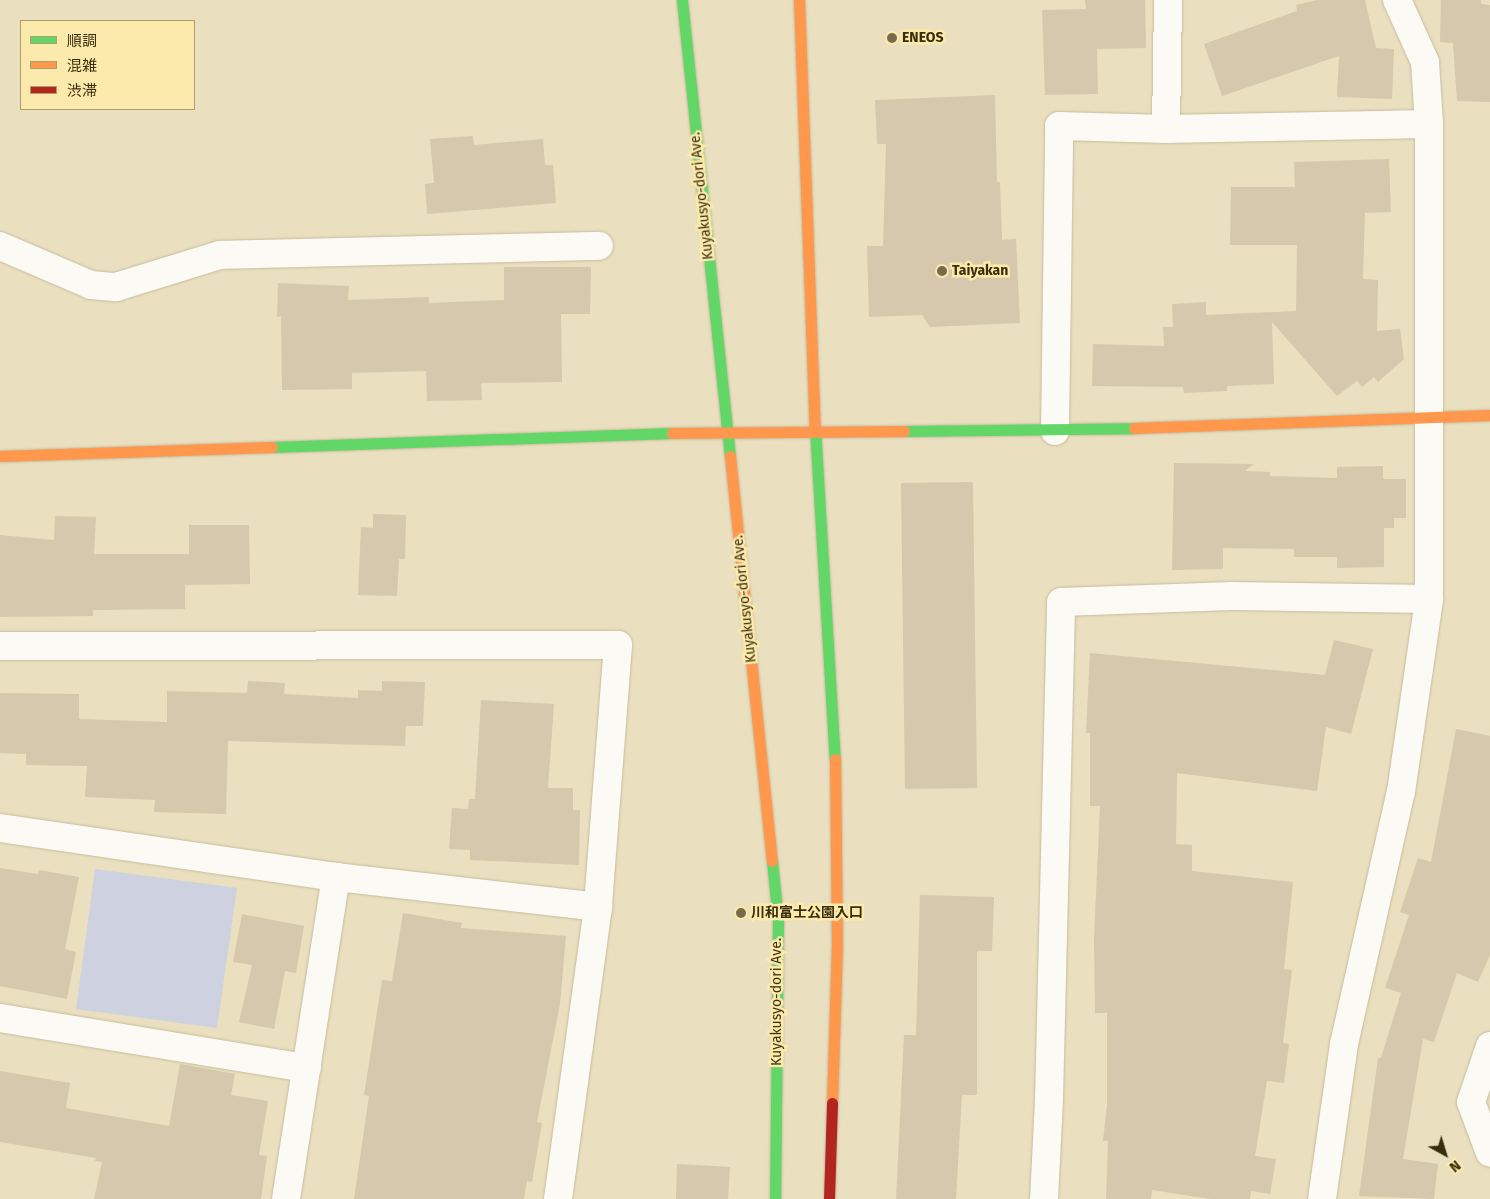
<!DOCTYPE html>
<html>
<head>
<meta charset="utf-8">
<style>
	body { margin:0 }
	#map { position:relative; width:1490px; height:1199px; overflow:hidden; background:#eadfbe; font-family:"Fira Sans","Noto Sans JP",sans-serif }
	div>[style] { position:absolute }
	.green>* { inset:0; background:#ced1e0 }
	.building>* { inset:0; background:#d5c8ac }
	.roads { filter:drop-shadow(0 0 1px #c5bc9e) drop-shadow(0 0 1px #c5bc9e) }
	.street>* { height:28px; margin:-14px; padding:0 14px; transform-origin:14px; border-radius:14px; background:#fcfaf5 }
	.fast>* { height:11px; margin:-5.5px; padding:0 5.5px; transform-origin:5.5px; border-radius:5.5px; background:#63d668 }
	.slow>* { height:11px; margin:-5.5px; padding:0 5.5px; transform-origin:5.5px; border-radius:5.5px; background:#ff974d }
	.jam>* { height:11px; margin:-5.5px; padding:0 5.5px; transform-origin:5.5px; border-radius:5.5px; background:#b3261e }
	.dots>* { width:14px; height:14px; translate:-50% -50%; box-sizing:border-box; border:2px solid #fce9ac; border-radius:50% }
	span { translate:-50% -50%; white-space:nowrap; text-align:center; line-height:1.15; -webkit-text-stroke:5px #fce9ac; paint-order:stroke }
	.poi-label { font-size:14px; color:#382e0d; font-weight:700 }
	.left { translate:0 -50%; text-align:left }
	.street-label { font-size:14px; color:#382e0d }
	.legend { position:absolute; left:20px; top:20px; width:175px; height:90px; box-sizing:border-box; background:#fce9ac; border:1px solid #ae9e6c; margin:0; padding:6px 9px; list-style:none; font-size:15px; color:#382e0d }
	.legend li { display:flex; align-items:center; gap:10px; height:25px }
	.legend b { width:25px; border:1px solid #ae9e6c }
	.north { position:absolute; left:1420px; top:1129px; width:50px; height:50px; -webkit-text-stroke:4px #fce9ac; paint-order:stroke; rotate:141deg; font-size:14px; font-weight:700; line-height:20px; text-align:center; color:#382e0d }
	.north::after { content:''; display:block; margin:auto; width:18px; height:22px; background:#382e0d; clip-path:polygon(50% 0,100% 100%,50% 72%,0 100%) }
</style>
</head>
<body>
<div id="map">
	<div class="green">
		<i style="clip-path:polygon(95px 869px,237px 888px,217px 1028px,76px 1009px)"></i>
	</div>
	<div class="building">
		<i style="clip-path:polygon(1085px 0,1145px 0,1146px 48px,1097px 49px,1098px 94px,1045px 95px,1042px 10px,1086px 9px)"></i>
		<i style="clip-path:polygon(1317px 0,1365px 0,1376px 48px,1394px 49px,1392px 99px,1337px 97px,1339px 56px,1222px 96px,1204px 44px,1297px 11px,1296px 5px)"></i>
		<i style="clip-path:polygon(1441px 0,1481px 0,1481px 4px,1490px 5px,1490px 102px,1457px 101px,1453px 43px,1440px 42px)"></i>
		<i style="clip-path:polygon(995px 95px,997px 182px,1000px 182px,1002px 240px,1016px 239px,1020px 323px,930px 327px,922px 315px,869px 317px,867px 246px,883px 246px,886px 144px,877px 144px,875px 100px)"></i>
		<i style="clip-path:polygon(473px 136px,474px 145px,543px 139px,545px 165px,553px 165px,556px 203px,427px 214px,425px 184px,434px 183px,430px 139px)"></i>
		<i style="clip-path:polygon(1389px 159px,1391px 212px,1365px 213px,1363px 279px,1378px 280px,1377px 331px,1400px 329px,1404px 359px,1378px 382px,1374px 377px,1362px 387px,1357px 381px,1337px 396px,1272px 322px,1274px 384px,1227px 386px,1227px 391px,1184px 393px,1183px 387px,1092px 386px,1093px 344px,1164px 346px,1163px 327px,1173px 327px,1172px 304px,1206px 302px,1206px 315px,1296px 311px,1297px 245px,1230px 245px,1231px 187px,1295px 187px,1294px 162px)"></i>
		<i style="clip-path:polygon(504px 267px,591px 267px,590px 314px,561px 314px,562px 382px,481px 383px,482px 400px,427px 401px,426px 371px,352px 373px,352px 389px,282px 390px,281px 316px,277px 317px,278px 283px,349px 286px,348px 300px,429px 297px,429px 303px,504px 300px)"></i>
		<i style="clip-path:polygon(1174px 463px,1254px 464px,1245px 471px,1270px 472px,1270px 476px,1337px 478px,1337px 467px,1383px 466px,1383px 479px,1406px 479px,1406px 518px,1394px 518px,1394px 528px,1384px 528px,1384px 567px,1337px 568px,1337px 557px,1294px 557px,1294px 549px,1223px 548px,1223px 569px,1172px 570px)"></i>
		<i style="clip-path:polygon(973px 482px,977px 788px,905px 789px,901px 483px)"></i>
		<i style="clip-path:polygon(373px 514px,406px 515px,405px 559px,399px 559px,397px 596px,358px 595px,361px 527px,373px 528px)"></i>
		<i style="clip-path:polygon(55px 516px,96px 517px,94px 554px,189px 554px,189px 525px,249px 525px,250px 584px,185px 585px,185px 609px,93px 610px,93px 616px,0 617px,0 535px,54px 540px)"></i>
		<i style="clip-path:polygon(1334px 640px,1373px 649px,1351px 734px,1326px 727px,1317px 791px,1177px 773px,1176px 844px,1192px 845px,1192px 871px,1293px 882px,1284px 969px,1292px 970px,1283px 1043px,1289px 1044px,1284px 1083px,1267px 1081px,1255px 1156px,1276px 1159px,1270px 1194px,1251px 1191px,1250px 1199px,1210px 1199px,1152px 1190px,1151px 1199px,1106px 1199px,1108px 1141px,1103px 1141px,1107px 1105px,1107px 1013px,1095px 1013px,1094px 939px,1100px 806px,1090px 806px,1090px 733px,1086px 733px,1090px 653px,1325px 675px)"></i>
		<i style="clip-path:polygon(248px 681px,285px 683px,284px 694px,358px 698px,358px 690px,382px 691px,382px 681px,425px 682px,423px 726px,406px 726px,405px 746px,228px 741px,226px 814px,154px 812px,155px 800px,85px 797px,87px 766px,26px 765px,26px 754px,0 753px,0 693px,79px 694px,79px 719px,167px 722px,167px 691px,247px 693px)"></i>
		<i style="clip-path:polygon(481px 700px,554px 704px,548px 788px,573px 788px,573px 810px,580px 810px,579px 865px,470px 860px,470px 850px,449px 849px,452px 808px,468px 809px,469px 799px,475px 799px)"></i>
		<i style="clip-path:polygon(1456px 729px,1490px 736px,1490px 955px,1478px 982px,1457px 973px,1434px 1042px,1423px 1039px,1403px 1159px,1438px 1164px,1434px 1199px,1359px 1196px,1378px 1058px,1381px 1058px,1401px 993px,1385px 988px,1409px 915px,1400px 912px,1418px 858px,1431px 862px)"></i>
		<i style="clip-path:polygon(0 868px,38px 874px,39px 870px,79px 877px,65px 949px,76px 952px,67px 999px,0 986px)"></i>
		<i style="clip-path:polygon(920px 895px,994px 897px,992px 951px,977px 951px,977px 1095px,962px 1095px,956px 1199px,896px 1199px,904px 1035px,916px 1035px)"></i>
		<i style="clip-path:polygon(403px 913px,462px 923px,461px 928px,566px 936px,560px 1004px,537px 1122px,542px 1123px,532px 1182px,527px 1181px,524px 1199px,354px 1199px,369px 1096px,364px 1095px,382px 980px,392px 981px)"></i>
		<i style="clip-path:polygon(242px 914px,304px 926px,296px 973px,285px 971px,274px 1029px,239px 1022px,252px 965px,233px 962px)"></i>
		<i style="clip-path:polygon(180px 1064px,235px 1074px,231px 1095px,268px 1101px,259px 1155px,267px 1156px,261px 1199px,94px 1199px,102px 1162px,95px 1161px,96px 1158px,0 1142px,0 1071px,70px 1083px,66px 1108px,169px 1126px)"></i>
		<i style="clip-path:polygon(677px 1164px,730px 1167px,728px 1199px,676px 1199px)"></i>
	</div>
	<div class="roads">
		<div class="street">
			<i style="left:1166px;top:129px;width:129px;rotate:-89.1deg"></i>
			<i style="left:0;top:246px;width:99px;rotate:23.2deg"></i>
			<i style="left:91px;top:285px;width:25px;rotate:5deg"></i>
			<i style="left:116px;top:287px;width:109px;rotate:-17.1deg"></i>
			<i style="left:220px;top:255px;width:379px;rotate:-1.4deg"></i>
			<i style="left:1055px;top:431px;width:305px;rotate:-89.2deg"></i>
			<i style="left:1059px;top:126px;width:107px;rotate:1.6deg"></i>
			<i style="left:1166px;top:129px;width:263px;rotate:-1.1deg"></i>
			<i style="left:0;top:646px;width:618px;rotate:-0.09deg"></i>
			<i style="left:618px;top:645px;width:263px;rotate:94.4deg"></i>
			<i style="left:598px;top:907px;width:295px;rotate:97.8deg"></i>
			<i style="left:0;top:828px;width:340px;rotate:8.3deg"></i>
			<i style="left:336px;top:877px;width:264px;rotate:6.5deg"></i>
			<i style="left:0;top:1018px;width:311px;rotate:9.3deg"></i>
			<i style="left:1490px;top:1046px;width:59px;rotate:108.7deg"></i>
			<i style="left:1471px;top:1102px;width:54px;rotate:69.6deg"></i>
			<i style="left:286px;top:1199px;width:326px;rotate:-81.2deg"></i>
			<i style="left:1044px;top:1199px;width:100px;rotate:-87.1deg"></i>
			<i style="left:1049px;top:1099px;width:497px;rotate:-88.6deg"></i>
			<i style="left:1061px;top:602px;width:171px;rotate:-2deg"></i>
			<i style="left:1232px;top:596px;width:197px;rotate:0.9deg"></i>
			<i style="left:1322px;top:1199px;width:157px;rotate:-81.9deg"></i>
			<i style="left:1344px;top:1044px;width:258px;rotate:-77.3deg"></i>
			<i style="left:1401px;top:792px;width:195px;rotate:-81.7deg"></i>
			<i style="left:1429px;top:599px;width:475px;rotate:-90deg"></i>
			<i style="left:1429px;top:124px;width:62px;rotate:-93.7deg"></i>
			<i style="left:1425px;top:62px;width:68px;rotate:-114.3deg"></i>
		</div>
		<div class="fast">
			<i style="left:682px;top:0;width:459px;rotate:84deg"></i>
			<i style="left:815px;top:427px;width:333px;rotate:86.6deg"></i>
			<i style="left:904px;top:431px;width:230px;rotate:-0.7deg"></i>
			<i style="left:272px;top:447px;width:400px;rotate:-2deg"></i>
			<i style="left:772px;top:861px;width:59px;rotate:84.2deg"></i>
			<i style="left:778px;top:920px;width:279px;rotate:90.6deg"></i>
		</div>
		<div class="slow">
			<i style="left:799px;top:0;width:427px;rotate:87.9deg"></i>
			<i style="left:1134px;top:428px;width:356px;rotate:-2.1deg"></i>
			<i style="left:672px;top:433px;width:232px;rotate:-0.5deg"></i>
			<i style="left:0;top:456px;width:272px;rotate:-1.9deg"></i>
			<i style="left:730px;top:456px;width:407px;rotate:84.1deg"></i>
			<i style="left:832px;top:1103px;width:156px;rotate:-88.2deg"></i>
			<i style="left:837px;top:947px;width:188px;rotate:-90.6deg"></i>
		</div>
		<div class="jam">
			<i style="left:829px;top:1199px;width:96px;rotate:-88.2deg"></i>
		</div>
	</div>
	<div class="dots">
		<i style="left:892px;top:38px;background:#766c4b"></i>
		<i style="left:942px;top:271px;background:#766c4b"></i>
		<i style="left:741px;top:913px;background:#766c4b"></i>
	</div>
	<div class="poi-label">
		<span class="left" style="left:902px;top:38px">ENEOS</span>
		<span class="left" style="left:952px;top:271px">Taiyakan</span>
		<span class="left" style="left:751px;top:913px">川和富士公園入口</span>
	</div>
	<div class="street-label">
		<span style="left:702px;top:196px;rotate:-96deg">Kuyakusyo-dori Ave.</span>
		<span style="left:745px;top:599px;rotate:-96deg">Kuyakusyo-dori Ave.</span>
		<span style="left:777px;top:1002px;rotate:-90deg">Kuyakusyo-dori Ave.</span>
	</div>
	<ul class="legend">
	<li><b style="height:6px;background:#63d668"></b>順調</li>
	<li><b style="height:6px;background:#ff974d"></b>混雑</li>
	<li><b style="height:6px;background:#b3261e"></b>渋滞</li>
	</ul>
	<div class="north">N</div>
</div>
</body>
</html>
